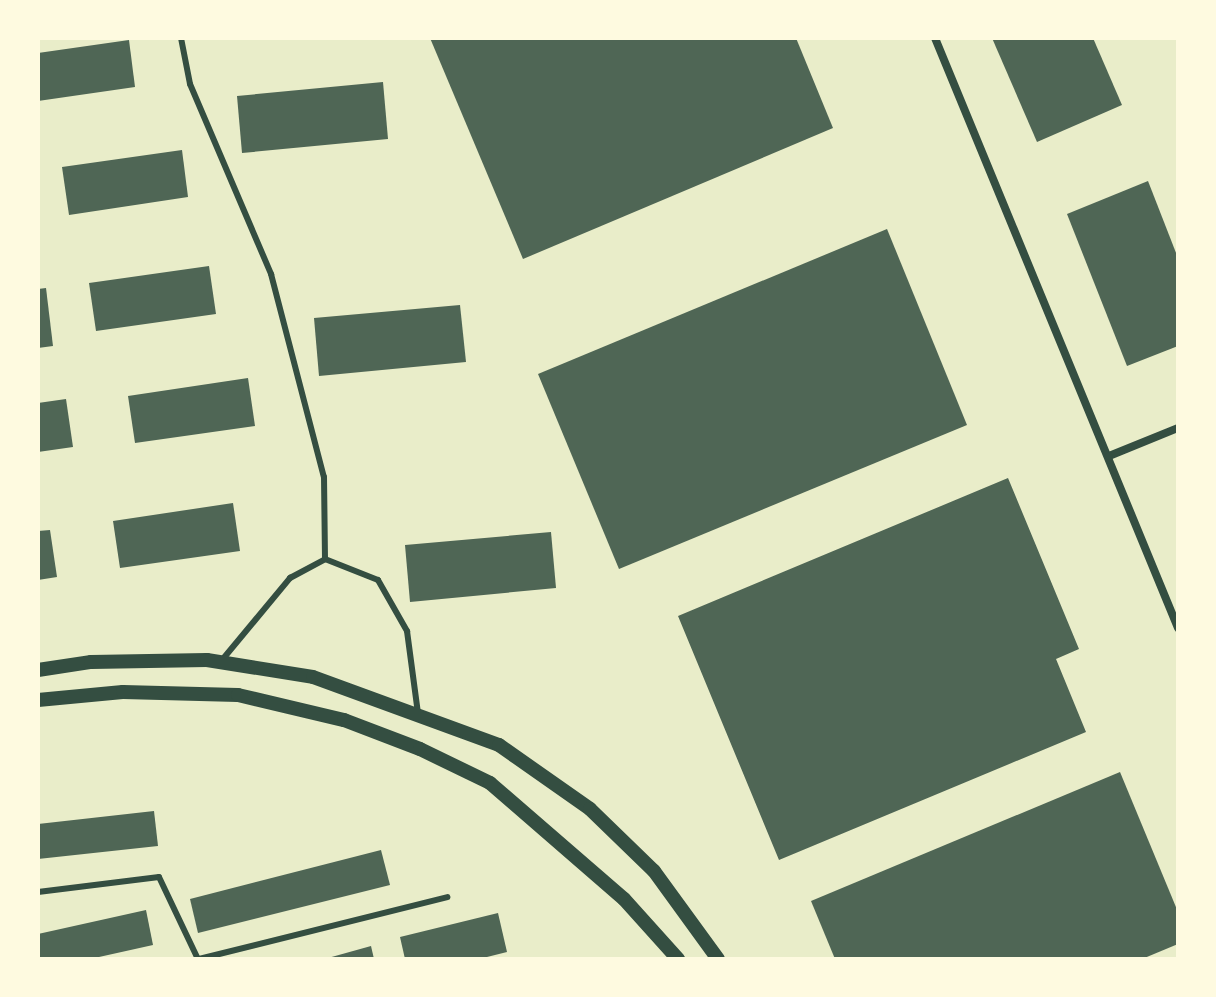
<!DOCTYPE html>
<html>
<head>
<meta charset="utf-8">
<style>
	body { margin:0 }
	#map { position:relative; width:1216px; height:997px; overflow:hidden; background:#e9edc9; font-family:Cabin,sans-serif }
	div>[style] { position:absolute }
	.building>* { inset:0; background:#4f6655 }
	.service>* { height:6px; margin:-3px; padding:0 3px; transform-origin:3px; border-radius:3px; background:#344e41 }
	.minor>* { height:8px; margin:-4px; padding:0 4px; transform-origin:4px; border-radius:4px; background:#344e41 }
	.tertiary>* { height:14px; margin:-7px; padding:0 7px; transform-origin:7px; border-radius:7px; background:#344e41 }
	span { translate:-50% -50%; white-space:nowrap; text-align:center; line-height:1.15; -webkit-text-stroke:6px #fefae0; paint-order:stroke }
	.frame { position:absolute; inset:0; border:40px solid #fefae0; pointer-events:none }
</style>
</head>
<body>
<div id="map">
	<div class="building">
		<i style="clip-path:polygon(430px 38px,796px 38px,833px 128px,523px 259px)"></i>
		<i style="clip-path:polygon(992px 38px,1093px 38px,1122px 105px,1037px 142px)"></i>
		<i style="clip-path:polygon(129px 40px,135px 87px,38px 101px,38px 53px)"></i>
		<i style="clip-path:polygon(383px 82px,388px 139px,242px 153px,237px 96px)"></i>
		<i style="clip-path:polygon(182px 150px,188px 197px,69px 215px,62px 167px)"></i>
		<i style="clip-path:polygon(1148px 181px,1178px 258px,1178px 346px,1127px 366px,1067px 214px)"></i>
		<i style="clip-path:polygon(887px 229px,967px 425px,619px 569px,538px 374px)"></i>
		<i style="clip-path:polygon(209px 266px,216px 314px,96px 331px,89px 283px)"></i>
		<i style="clip-path:polygon(46px 288px,53px 346px,38px 348px,38px 289px)"></i>
		<i style="clip-path:polygon(460px 305px,466px 362px,319px 376px,314px 318px)"></i>
		<i style="clip-path:polygon(248px 378px,255px 426px,135px 443px,128px 396px)"></i>
		<i style="clip-path:polygon(66px 399px,73px 447px,38px 452px,38px 403px)"></i>
		<i style="clip-path:polygon(1008px 478px,1079px 649px,1056px 659px,1086px 732px,779px 860px,678px 616px)"></i>
		<i style="clip-path:polygon(233px 503px,240px 551px,120px 568px,113px 521px)"></i>
		<i style="clip-path:polygon(50px 530px,57px 577px,38px 580px,38px 531px)"></i>
		<i style="clip-path:polygon(551px 532px,556px 588px,410px 602px,405px 545px)"></i>
		<i style="clip-path:polygon(1120px 772px,1178px 912px,1178px 944px,1142px 959px,835px 959px,811px 901px)"></i>
		<i style="clip-path:polygon(154px 811px,158px 846px,38px 859px,38px 824px)"></i>
		<i style="clip-path:polygon(381px 850px,390px 885px,198px 933px,190px 899px)"></i>
		<i style="clip-path:polygon(146px 910px,153px 945px,90px 959px,38px 959px,38px 934px)"></i>
		<i style="clip-path:polygon(498px 913px,507px 952px,479px 959px,405px 959px,400px 937px)"></i>
		<i style="clip-path:polygon(371px 946px,374px 959px,328px 959px,328px 958px)"></i>
	</div>
	<div class="service">
		<i style="left:181px;top:38px;width:47px;rotate:78.9deg"></i>
		<i style="left:190px;top:84px;width:207px;rotate:66.9deg"></i>
		<i style="left:271px;top:274px;width:210px;rotate:75.4deg"></i>
		<i style="left:324px;top:477px;width:82px;rotate:89.3deg"></i>
		<i style="left:222px;top:660px;width:107px;rotate:-50.3deg"></i>
		<i style="left:290px;top:578px;width:40px;rotate:-28deg"></i>
		<i style="left:325px;top:559px;width:57px;rotate:21.6deg"></i>
		<i style="left:378px;top:580px;width:59px;rotate:60.4deg"></i>
		<i style="left:407px;top:631px;width:83px;rotate:82.4deg"></i>
		<i style="left:38px;top:892px;width:122px;rotate:-7.1deg"></i>
		<i style="left:159px;top:877px;width:91px;rotate:64.6deg"></i>
		<i style="left:199px;top:959px;width:256px;rotate:-14deg"></i>
	</div>
	<div class="minor">
		<i style="left:935px;top:38px;width:638px;rotate:67.61deg"></i>
		<i style="left:1109px;top:456px;width:74px;rotate:-22.1deg"></i>
	</div>
	<div class="tertiary">
		<i style="left:38px;top:670px;width:54px;rotate:-8.6deg"></i>
		<i style="left:91px;top:662px;width:116px;rotate:-1deg"></i>
		<i style="left:207px;top:660px;width:107px;rotate:9.1deg"></i>
		<i style="left:313px;top:677px;width:198px;rotate:20.1deg"></i>
		<i style="left:499px;top:745px;width:111px;rotate:35.1deg"></i>
		<i style="left:590px;top:809px;width:89px;rotate:44.1deg"></i>
		<i style="left:654px;top:871px;width:109px;rotate:54deg"></i>
		<i style="left:38px;top:700px;width:85px;rotate:-5.4deg"></i>
		<i style="left:123px;top:692px;width:115px;rotate:1.5deg"></i>
		<i style="left:238px;top:695px;width:109px;rotate:13.3deg"></i>
		<i style="left:344px;top:720px;width:81px;rotate:20.9deg"></i>
		<i style="left:420px;top:749px;width:78px;rotate:25.9deg"></i>
		<i style="left:490px;top:783px;width:177px;rotate:40.9deg"></i>
		<i style="left:624px;top:899px;width:81px;rotate:48deg"></i>
	</div>
	<div class="frame"></div>
</div>
</body>
</html>
